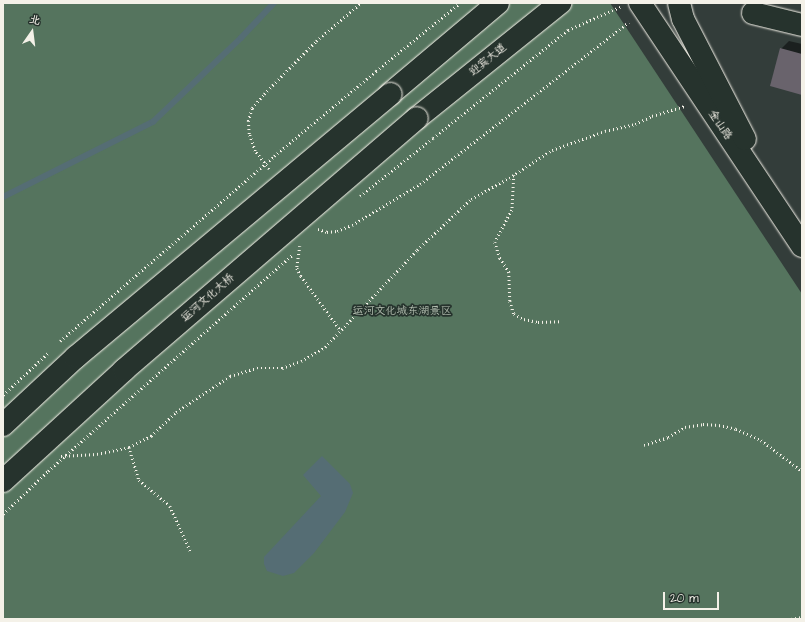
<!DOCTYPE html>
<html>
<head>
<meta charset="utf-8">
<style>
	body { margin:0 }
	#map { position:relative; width:805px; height:622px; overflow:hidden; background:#333d3a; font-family:"Architects Daughter","LXGW WenKai TC",sans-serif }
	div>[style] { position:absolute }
	.green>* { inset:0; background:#55745e }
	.water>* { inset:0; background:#556d74 }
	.shadow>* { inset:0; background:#0007 }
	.stream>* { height:5.5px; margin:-2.75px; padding:0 2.75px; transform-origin:2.75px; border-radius:2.75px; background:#556d74 }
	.building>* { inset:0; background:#69636c }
	.path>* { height:2.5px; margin-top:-1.25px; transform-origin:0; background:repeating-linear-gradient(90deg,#f4f1e8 0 1px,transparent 0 4px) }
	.roads { filter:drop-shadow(0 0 1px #f4f1e8) drop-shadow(0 0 1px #f4f1e8) }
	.minor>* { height:22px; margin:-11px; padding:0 11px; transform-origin:11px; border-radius:11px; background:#26332d }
	.highway>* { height:22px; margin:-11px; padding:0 11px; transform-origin:11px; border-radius:11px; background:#26332d }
	.path-bridge>* { height:2.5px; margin-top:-1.25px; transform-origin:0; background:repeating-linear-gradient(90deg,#f4f1e8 0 1px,transparent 0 4px) }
	.bridges { filter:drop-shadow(0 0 1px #f4f1e8) drop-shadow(0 0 1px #f4f1e8) }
	.highway-bridge>* { height:22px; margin:-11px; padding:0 11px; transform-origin:11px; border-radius:11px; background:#26332d }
	span { translate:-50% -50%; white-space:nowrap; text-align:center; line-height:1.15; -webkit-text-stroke:3.5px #26332d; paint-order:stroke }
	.street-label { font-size:11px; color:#f4f1e8 }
	.park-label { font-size:11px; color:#b4bfb1 }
	.frame { position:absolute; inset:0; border:4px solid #f4f1e8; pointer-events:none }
	.north { position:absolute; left:12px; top:12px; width:40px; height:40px; -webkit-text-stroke:3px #26332d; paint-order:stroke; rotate:14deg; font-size:11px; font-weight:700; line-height:16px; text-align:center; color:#f4f1e8 }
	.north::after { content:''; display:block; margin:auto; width:14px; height:18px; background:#f4f1e8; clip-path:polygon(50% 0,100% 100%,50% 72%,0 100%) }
	.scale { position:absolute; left:663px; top:592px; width:56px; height:18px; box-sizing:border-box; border:2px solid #f4f1e8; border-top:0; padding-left:5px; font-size:12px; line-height:14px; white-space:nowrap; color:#f4f1e8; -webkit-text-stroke:3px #26332d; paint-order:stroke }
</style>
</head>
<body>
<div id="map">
	<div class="green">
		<i style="clip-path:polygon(3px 3px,610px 3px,802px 294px,802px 619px,3px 619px)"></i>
	</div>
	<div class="water">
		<i style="clip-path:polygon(322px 456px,350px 484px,353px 493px,345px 512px,314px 553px,294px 573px,283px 576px,267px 571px,264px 564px,264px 557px,321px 496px,303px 475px)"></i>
	</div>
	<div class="shadow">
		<i style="clip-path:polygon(789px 41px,802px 44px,802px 94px,781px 49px)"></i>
	</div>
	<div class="stream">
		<i style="left:3px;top:197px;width:168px;rotate:-26.6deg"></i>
		<i style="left:153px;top:122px;width:122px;rotate:-43.7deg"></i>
		<i style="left:241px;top:38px;width:48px;rotate:-46.7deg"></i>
	</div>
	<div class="building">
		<i style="clip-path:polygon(780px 48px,802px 54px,802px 95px,770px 86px)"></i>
	</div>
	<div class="path">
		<i style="left:376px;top:71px;width:108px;rotate:-39deg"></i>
		<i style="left:433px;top:138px;width:173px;rotate:-38.7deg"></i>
		<i style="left:568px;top:30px;width:57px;rotate:-23.9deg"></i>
		<i style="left:269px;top:169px;width:23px;rotate:-128deg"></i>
		<i style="left:255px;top:151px;width:18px;rotate:-109deg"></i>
		<i style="left:249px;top:134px;width:13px;rotate:-94deg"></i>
		<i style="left:248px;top:121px;width:14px;rotate:-73deg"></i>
		<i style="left:252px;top:108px;width:18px;rotate:-49deg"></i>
		<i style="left:264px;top:94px;width:74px;rotate:-45.5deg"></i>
		<i style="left:316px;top:41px;width:59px;rotate:-40.2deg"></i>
		<i style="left:514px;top:175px;width:35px;rotate:93deg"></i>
		<i style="left:512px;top:210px;width:36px;rotate:118deg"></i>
		<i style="left:495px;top:242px;width:17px;rotate:73deg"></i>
		<i style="left:500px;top:258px;width:17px;rotate:57deg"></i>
		<i style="left:509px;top:272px;width:29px;rotate:88deg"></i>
		<i style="left:510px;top:301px;width:14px;rotate:73deg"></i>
		<i style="left:514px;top:314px;width:11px;rotate:27deg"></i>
		<i style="left:524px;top:319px;width:14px;rotate:12deg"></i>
		<i style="left:538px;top:322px;width:23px;rotate:-2deg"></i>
		<i style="left:318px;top:229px;width:9px;rotate:18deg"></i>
		<i style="left:327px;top:232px;width:10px;rotate:-6deg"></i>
		<i style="left:337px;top:231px;width:16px;rotate:-22deg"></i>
		<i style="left:352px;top:225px;width:79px;rotate:-31.1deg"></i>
		<i style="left:420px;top:184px;width:264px;rotate:-37.8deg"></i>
		<i style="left:300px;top:246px;width:22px;rotate:98deg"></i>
		<i style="left:297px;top:268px;width:9px;rotate:63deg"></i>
		<i style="left:301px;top:276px;width:68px;rotate:54deg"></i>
		<i style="left:644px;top:445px;width:25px;rotate:-18deg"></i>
		<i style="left:668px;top:437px;width:20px;rotate:-30deg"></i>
		<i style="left:685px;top:427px;width:18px;rotate:-9deg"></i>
		<i style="left:703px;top:424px;width:16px;rotate:4deg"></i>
		<i style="left:719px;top:425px;width:17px;rotate:13deg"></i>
		<i style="left:736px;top:429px;width:27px;rotate:24deg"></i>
		<i style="left:761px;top:440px;width:51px;rotate:37.1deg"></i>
		<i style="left:129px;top:447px;width:34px;rotate:73deg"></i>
		<i style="left:139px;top:480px;width:40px;rotate:40deg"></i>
		<i style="left:170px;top:506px;width:51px;rotate:65.5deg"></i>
		<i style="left:61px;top:456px;width:36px;rotate:-3deg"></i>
		<i style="left:97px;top:454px;width:33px;rotate:-12deg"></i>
		<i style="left:129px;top:447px;width:25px;rotate:-27deg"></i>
		<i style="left:151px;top:436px;width:35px;rotate:-44deg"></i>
		<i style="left:176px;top:412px;width:65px;rotate:-33.7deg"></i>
		<i style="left:230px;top:376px;width:28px;rotate:-17deg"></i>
		<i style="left:257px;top:368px;width:25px"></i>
		<i style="left:282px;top:368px;width:20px;rotate:-20deg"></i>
		<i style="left:301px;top:361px;width:28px;rotate:-30deg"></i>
		<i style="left:325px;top:347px;width:134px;rotate:-46.5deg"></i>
		<i style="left:417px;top:250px;width:74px;rotate:-43.4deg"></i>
		<i style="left:471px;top:199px;width:43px;rotate:-28.9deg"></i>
		<i style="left:509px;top:178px;width:51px;rotate:-33.1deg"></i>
		<i style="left:552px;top:150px;width:56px;rotate:-19.7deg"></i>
		<i style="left:605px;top:131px;width:31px;rotate:-13deg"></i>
		<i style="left:635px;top:124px;width:19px;rotate:-25deg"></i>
		<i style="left:652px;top:116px;width:34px;rotate:-17deg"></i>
		<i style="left:791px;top:619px;width:11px;rotate:-10deg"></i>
	</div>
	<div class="roads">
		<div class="minor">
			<i style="left:640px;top:3px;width:292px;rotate:56.3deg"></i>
			<i style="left:679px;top:3px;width:16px;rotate:76deg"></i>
			<i style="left:683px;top:19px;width:135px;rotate:62.7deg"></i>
			<i style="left:753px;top:13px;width:50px;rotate:13.8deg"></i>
		</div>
		<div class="highway">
			<i style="left:390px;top:94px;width:141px;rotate:-40.1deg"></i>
			<i style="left:417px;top:118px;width:184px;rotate:-38.8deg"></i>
		</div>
	</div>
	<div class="path-bridge">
		<i style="left:360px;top:196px;width:93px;rotate:-38.5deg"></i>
		<i style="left:60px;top:341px;width:283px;rotate:-40.8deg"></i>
		<i style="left:274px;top:156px;width:133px;rotate:-39.8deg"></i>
		<i style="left:3px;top:395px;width:62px;rotate:-43deg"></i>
		<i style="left:3px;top:514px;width:62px;rotate:-43.7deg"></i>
		<i style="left:48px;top:471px;width:327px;rotate:-41.5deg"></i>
	</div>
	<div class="bridges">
		<div class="highway-bridge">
			<i style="left:3px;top:425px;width:100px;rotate:-43deg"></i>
			<i style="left:76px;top:357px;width:410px;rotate:-39.9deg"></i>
			<i style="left:3px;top:481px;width:164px;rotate:-42.5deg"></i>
			<i style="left:124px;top:370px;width:386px;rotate:-40.7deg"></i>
		</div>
	</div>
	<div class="street-label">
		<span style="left:488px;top:60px;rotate:-39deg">迎宾大道</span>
		<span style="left:720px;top:125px;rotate:56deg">金山路</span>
		<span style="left:208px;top:298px;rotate:-41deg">运河文化大桥</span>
	</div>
	<div class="park-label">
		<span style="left:402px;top:311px">运河文化城东湖景区</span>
	</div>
	<div class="frame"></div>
	<div class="north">北</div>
	<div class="scale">20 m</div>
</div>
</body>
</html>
